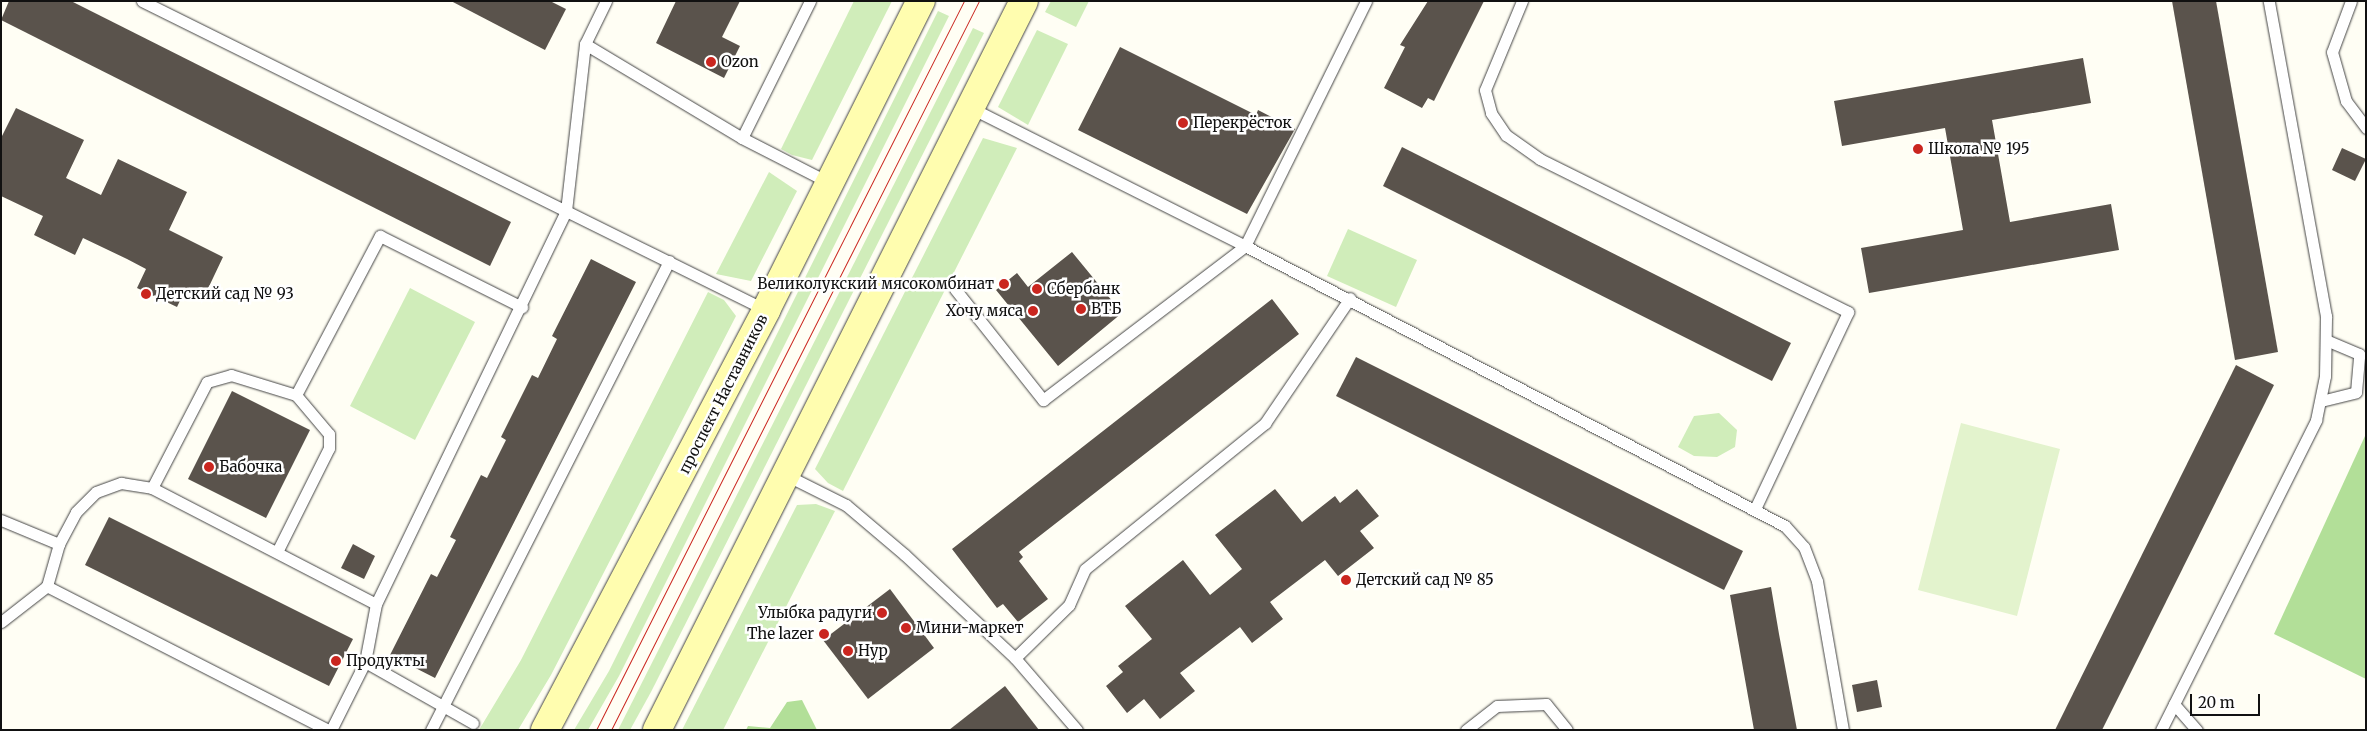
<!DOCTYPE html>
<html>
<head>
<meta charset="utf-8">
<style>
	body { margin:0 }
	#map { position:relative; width:2367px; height:731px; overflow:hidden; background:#fffef4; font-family:Merriweather,serif }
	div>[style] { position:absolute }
	.green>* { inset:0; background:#d0edba }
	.forest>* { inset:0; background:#b2df98 }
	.pitch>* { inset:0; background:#e3f3cd }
	.building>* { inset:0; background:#5a534c }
	.roads { filter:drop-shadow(0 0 1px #444) drop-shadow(0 0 1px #444) }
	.service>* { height:11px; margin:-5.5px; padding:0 5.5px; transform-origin:5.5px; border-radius:5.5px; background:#fff }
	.secondary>* { height:28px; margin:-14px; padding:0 14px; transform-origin:14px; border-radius:14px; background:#fffdaf }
	.tram>* { height:1px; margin:-0.5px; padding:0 0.5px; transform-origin:0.5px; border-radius:0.5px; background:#ca261f }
	.dots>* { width:14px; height:14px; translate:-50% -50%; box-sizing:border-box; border:2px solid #fff; border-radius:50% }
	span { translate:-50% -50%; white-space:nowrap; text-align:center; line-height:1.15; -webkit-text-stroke:5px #fff; paint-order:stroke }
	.poi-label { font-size:15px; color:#111 }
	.left { translate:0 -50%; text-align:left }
	.right { translate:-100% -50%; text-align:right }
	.street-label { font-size:15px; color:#111 }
	.frame { position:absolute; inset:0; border:2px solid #111; pointer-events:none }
	.scale { position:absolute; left:2190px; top:694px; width:70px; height:22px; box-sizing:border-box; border:2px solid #111; border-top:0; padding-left:6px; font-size:15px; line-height:18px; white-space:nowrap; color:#111; -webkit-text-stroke:4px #fff; paint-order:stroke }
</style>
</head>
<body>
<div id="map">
	<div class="green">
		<i style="clip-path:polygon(854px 1px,892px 1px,812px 160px,792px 155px,781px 149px)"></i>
		<i style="clip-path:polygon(1051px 1px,1089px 1px,1076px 27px,1045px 12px)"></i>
		<i style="clip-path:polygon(938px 11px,949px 16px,619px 676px,588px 730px,574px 730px,609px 671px)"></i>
		<i style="clip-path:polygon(973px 28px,984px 33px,651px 692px,630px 730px,618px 730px)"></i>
		<i style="clip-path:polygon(1037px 30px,1068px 44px,1028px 125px,998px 107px)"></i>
		<i style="clip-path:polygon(983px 138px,1017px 148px,843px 491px,828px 483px,815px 469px)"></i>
		<i style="clip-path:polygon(769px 172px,797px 191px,751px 281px,716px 274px)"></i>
		<i style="clip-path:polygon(1348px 229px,1417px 260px,1396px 307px,1327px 276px)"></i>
		<i style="clip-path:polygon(410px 288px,475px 322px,415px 440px,350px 406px)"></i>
		<i style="clip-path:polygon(708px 292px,724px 300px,736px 316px,551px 675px,518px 730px,479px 730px,521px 660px)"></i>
		<i style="clip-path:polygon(1719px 413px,1737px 430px,1735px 447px,1717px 457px,1694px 456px,1678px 447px,1694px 416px)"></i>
		<i style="clip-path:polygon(816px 504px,835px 511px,723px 730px,682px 730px,797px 505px)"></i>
	</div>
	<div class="forest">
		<i style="clip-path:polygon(2365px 436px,2366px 437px,2366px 679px,2274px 634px)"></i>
		<i style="clip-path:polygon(802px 700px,817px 730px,746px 730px,748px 726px,770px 728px,787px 702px)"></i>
	</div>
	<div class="pitch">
		<i style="clip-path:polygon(1961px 423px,2060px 449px,2017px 616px,1918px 590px)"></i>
	</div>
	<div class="building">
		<i style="clip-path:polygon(9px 1px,71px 1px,511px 222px,490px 266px,1px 20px)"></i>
		<i style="clip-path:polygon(451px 1px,550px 1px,566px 9px,545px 50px)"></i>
		<i style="clip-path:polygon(676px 1px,740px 1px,722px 37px,740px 46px,724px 78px,656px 43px)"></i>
		<i style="clip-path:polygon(1428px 1px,1484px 1px,1434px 101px,1428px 98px,1422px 108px,1384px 88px,1405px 47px,1400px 45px)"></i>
		<i style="clip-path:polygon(2172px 1px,2216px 1px,2278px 352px,2235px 360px)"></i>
		<i style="clip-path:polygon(1120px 47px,1256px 115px,1258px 110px,1295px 129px,1247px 214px,1078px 130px)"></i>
		<i style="clip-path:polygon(2083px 58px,2091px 103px,1992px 120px,2010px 222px,2111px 204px,2119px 250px,1869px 293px,1861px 248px,1963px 230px,1945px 128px,1842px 146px,1834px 101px)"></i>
		<i style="clip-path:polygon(16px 108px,84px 140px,66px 178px,101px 195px,118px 159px,187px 192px,169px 230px,223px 257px,204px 297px,186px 288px,177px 307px,137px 288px,146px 269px,127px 259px,83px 238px,75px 255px,34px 235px,43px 216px,1px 196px,1px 138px)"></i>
		<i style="clip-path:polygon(1402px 147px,1791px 343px,1772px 381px,1383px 186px)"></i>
		<i style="clip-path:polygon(2342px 148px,2366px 159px,2355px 181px,2332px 170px)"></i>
		<i style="clip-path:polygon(1072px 252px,1122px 313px,1058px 366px,996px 290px,1017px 273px,1028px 287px)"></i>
		<i style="clip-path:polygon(591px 259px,636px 282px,435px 678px,390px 655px,431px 574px,437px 577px,456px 540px,450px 537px,481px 475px,487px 478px,506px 440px,501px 437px,532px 375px,538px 378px,557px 339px,552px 336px)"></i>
		<i style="clip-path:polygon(1272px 299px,1299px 334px,1019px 552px,1023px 557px,1019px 561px,1048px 599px,1018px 622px,1003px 604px,997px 608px,952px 549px)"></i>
		<i style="clip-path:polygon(1356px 357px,1743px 551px,1724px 590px,1336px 396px)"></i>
		<i style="clip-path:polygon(2236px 365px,2274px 385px,2142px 650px,2102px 730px,2055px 730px)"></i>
		<i style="clip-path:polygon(232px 391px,310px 430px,266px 518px,188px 479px)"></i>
		<i style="clip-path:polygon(1275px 489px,1302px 522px,1335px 496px,1340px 503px,1357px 489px,1379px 516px,1360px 531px,1374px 548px,1338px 576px,1325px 560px,1270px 602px,1283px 619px,1252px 643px,1240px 627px,1180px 673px,1195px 691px,1160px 719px,1144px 699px,1127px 713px,1106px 686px,1123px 672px,1118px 666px,1152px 639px,1125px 606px,1183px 560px,1210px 595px,1242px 569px,1215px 535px)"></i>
		<i style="clip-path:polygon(109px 517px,353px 639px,329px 686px,85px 565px)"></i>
		<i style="clip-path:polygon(353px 544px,375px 556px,364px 579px,341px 568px)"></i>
		<i style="clip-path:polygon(1771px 587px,1779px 634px,1797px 730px,1754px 730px,1730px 595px)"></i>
		<i style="clip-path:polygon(890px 589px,934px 648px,868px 699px,823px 640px)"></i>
		<i style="clip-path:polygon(1877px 680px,1882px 707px,1857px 712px,1852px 685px)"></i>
		<i style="clip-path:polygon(1005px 686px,1039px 730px,949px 730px)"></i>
	</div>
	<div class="roads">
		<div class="service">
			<i style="left:142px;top:1px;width:696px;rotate:26.34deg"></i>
			<i style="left:606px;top:1px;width:48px;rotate:116deg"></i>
			<i style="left:585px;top:44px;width:183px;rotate:30.9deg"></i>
			<i style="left:742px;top:138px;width:99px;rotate:27.1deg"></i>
			<i style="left:1522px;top:1px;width:96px;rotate:112.6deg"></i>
			<i style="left:1485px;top:90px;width:24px;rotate:75deg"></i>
			<i style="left:1491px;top:113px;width:27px;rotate:56deg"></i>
			<i style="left:1506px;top:135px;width:42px;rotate:35.2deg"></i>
			<i style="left:1540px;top:159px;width:344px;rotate:26.4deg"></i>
			<i style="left:1848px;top:312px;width:218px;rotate:115.3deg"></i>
			<i style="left:2351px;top:1px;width:54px;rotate:110.4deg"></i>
			<i style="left:2332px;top:52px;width:51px;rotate:74.1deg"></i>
			<i style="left:2346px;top:101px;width:34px;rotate:53deg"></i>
			<i style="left:971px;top:108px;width:307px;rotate:26.7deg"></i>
			<i style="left:1245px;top:246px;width:273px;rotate:-63.7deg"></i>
			<i style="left:742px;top:138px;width:153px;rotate:-63.6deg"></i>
			<i style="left:955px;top:289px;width:142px;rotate:51.6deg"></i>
			<i style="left:1043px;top:400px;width:254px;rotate:-37.3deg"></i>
			<i style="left:1245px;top:246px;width:608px;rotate:27.41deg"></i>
			<i style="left:1785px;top:526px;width:28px;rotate:48deg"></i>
			<i style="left:1804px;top:547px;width:36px;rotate:69deg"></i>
			<i style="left:1817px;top:581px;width:151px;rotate:80.1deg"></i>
			<i style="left:296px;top:395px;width:180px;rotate:-62.2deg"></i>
			<i style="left:380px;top:236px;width:159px;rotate:26.6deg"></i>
			<i style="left:2321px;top:401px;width:36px;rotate:-14deg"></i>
			<i style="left:2356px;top:392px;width:38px;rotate:-85deg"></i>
			<i style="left:2359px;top:354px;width:34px;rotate:-157deg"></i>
			<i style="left:786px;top:475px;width:67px;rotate:26.6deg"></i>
			<i style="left:846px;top:505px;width:77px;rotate:40.3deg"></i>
			<i style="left:905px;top:555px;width:151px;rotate:43.1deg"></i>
			<i style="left:1015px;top:658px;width:95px;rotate:49.3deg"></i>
			<i style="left:152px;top:488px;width:119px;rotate:-62.6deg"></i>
			<i style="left:207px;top:382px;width:25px;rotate:-16deg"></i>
			<i style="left:231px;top:375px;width:68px;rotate:17.1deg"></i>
			<i style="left:296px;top:395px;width:51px;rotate:49.8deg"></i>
			<i style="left:329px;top:434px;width:14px;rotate:90deg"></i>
			<i style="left:329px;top:448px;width:116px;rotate:116.6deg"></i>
			<i style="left:1px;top:520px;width:63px;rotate:22.5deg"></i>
			<i style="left:1px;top:622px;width:58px;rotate:-38deg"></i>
			<i style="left:1015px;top:658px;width:76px;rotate:-44.5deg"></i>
			<i style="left:1069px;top:605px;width:39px;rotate:-66deg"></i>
			<i style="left:1085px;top:569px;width:232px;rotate:-39deg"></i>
			<i style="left:1265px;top:423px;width:151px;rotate:-55.8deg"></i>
			<i style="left:365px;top:662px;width:124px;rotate:29.5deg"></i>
			<i style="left:2174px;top:704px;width:35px;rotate:49deg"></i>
			<i style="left:328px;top:730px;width:316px;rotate:-152.9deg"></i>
			<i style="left:47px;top:586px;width:44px;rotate:-74.1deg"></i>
			<i style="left:59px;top:544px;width:36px;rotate:-62deg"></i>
			<i style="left:76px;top:512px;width:28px;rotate:-45deg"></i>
			<i style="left:96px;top:492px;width:27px;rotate:-20deg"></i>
			<i style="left:121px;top:483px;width:31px;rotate:9deg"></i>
			<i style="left:152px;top:488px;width:252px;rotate:27.4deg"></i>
			<i style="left:331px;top:730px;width:76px;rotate:-63.4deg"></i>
			<i style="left:365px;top:662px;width:59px;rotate:-79.3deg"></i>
			<i style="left:376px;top:604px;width:437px;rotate:-64.2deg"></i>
			<i style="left:566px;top:211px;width:168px;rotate:-83.5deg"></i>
			<i style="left:431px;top:730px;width:526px;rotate:-63.09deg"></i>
			<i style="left:1466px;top:730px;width:39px;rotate:-38deg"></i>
			<i style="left:1497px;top:706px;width:49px;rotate:-2.3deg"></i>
			<i style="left:1546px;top:704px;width:33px;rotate:51deg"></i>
			<i style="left:2161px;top:730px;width:347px;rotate:-63.4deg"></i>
			<i style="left:2316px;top:420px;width:45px;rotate:-78.4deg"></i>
			<i style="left:2325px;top:376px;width:60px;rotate:-89deg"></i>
			<i style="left:2326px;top:316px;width:320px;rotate:-100.3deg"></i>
		</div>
		<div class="secondary">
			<i style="left:545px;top:730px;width:475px;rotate:-62.2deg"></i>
			<i style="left:766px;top:310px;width:346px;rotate:-63.4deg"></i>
			<i style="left:657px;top:730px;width:816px;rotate:-63.28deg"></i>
		</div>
	</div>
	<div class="tram">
		<i style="left:596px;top:730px;width:817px;rotate:-63.22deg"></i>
		<i style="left:611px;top:730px;width:817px;rotate:-63.22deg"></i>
	</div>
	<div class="dots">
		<i style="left:711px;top:62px;background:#ca261f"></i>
		<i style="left:1183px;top:123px;background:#ca261f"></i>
		<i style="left:1918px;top:149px;background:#ca261f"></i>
		<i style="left:1004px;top:284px;background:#ca261f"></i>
		<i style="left:1037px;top:289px;background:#ca261f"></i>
		<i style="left:146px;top:294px;background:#ca261f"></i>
		<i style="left:1081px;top:309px;background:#ca261f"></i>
		<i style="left:1033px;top:311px;background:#ca261f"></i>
		<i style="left:209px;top:467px;background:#ca261f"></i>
		<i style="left:1346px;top:580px;background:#ca261f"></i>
		<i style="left:882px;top:613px;background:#ca261f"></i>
		<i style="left:906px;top:628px;background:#ca261f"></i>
		<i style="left:824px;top:634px;background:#ca261f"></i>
		<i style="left:848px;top:651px;background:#ca261f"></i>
		<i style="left:336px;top:661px;background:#ca261f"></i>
	</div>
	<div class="poi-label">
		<span class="left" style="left:721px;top:62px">Ozon</span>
		<span class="left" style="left:1193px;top:123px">Перекрёсток</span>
		<span class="left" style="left:1928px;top:149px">Школа № 195</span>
		<span class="right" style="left:994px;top:284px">Великолукский мясокомбинат</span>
		<span class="left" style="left:1047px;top:289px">Сбербанк</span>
		<span class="left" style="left:156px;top:294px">Детский сад № 93</span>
		<span class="left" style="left:1091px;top:309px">ВТБ</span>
		<span class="right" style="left:1023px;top:311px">Хочу мяса</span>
		<span class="left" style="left:219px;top:467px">Бабочка</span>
		<span class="left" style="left:1356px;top:580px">Детский сад № 85</span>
		<span class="right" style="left:872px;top:613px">Улыбка радуги</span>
		<span class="left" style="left:916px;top:628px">Мини-маркет</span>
		<span class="right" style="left:814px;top:634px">The lazer</span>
		<span class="left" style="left:858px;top:651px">Нур</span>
		<span class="left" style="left:346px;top:661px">Продукты</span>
	</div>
	<div class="street-label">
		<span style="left:723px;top:394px;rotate:-63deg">проспект Наставников</span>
	</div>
	<div class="frame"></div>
	<div class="scale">20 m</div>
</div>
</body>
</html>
